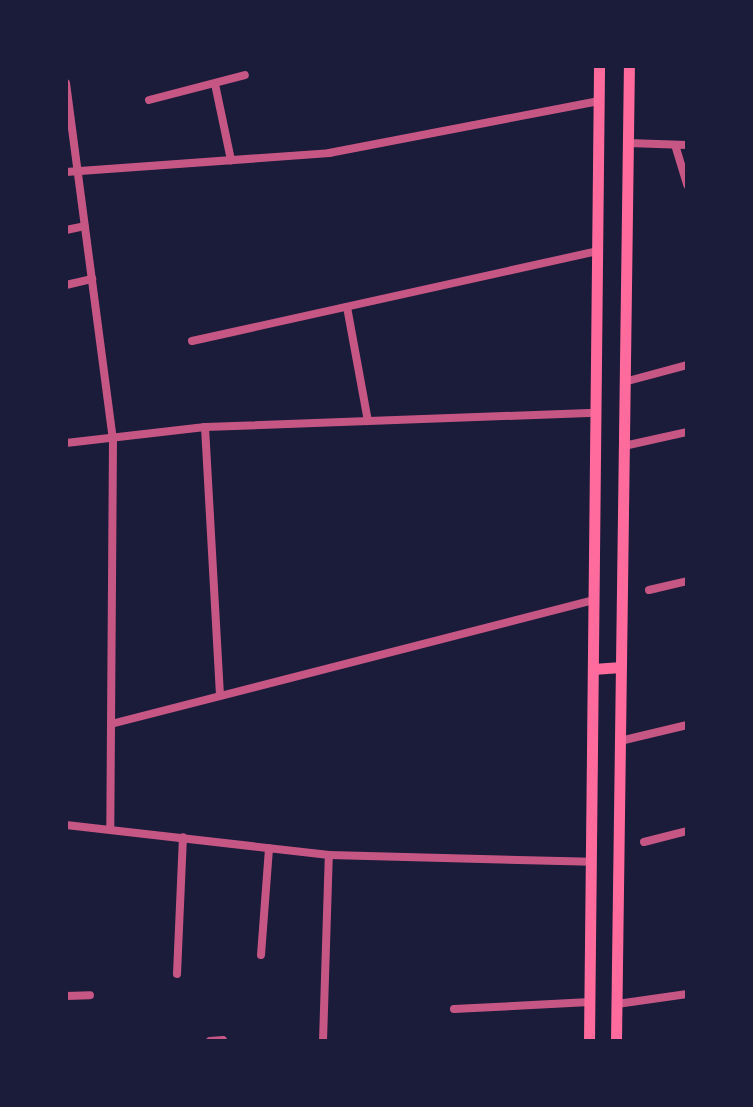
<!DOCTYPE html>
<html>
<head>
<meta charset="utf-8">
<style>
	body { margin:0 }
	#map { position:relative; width:753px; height:1107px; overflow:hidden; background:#1b1b3a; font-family:"Work Sans",sans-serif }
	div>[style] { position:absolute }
	.minor>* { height:8px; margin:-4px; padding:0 4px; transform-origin:4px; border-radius:4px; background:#c65784 }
	.secondary>* { height:11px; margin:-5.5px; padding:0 5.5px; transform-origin:5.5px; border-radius:5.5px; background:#ff6b9d }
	span { translate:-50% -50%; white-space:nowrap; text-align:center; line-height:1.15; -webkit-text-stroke:6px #1b1b3a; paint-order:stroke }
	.frame { position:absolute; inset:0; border:68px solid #1b1b3a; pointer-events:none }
</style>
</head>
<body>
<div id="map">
	<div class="minor">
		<i style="left:66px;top:83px;width:359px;rotate:82.5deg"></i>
		<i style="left:113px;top:439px;width:390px;rotate:90.4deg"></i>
		<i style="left:215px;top:84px;width:78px;rotate:78.1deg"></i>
		<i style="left:149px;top:100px;width:99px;rotate:-14.6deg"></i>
		<i style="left:628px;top:143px;width:59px;rotate:1.9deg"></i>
		<i style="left:676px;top:148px;width:39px;rotate:73deg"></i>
		<i style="left:66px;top:172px;width:264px;rotate:-4.1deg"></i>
		<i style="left:329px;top:153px;width:275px;rotate:-10.9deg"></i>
		<i style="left:66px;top:230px;width:19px;rotate:-12deg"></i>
		<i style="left:66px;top:285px;width:27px;rotate:-13deg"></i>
		<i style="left:347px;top:307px;width:116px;rotate:79.6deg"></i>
		<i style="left:192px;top:341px;width:416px;rotate:-12.5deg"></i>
		<i style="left:624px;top:382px;width:65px;rotate:-15.1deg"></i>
		<i style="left:205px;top:427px;width:269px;rotate:86.8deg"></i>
		<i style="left:66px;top:443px;width:140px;rotate:-6.6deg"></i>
		<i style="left:205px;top:427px;width:391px;rotate:-2.1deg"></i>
		<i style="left:624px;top:446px;width:65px;rotate:-12.5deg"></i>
		<i style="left:649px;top:590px;width:39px;rotate:-13deg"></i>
		<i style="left:111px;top:724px;width:499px;rotate:-14.4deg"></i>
		<i style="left:620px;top:741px;width:69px;rotate:-13.4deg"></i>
		<i style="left:66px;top:825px;width:265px;rotate:6.5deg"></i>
		<i style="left:329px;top:855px;width:262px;rotate:1.5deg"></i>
		<i style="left:644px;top:842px;width:44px;rotate:-14.3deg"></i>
		<i style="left:261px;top:955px;width:107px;rotate:-85.7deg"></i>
		<i style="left:177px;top:974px;width:137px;rotate:-87.5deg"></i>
		<i style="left:66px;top:996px;width:24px;rotate:-2deg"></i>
		<i style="left:617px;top:1004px;width:71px;rotate:-8.1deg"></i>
		<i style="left:454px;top:1009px;width:136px;rotate:-2.9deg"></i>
		<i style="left:210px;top:1041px;width:13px;rotate:-4deg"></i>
		<i style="left:323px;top:1041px;width:186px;rotate:-88.2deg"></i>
	</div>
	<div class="secondary">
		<i style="left:593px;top:669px;width:28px;rotate:-4deg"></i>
		<i style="left:589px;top:1041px;width:975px;rotate:-89.41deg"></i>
		<i style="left:616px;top:1041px;width:975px;rotate:-89.24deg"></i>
	</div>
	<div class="frame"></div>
</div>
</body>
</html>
